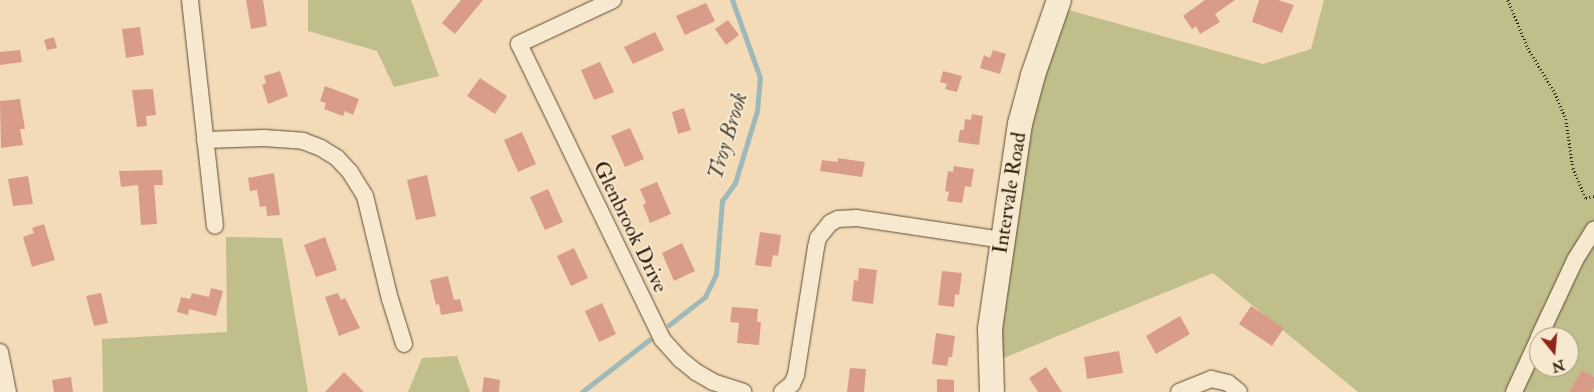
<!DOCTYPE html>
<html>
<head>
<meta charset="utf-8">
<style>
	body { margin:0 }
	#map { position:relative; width:1594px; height:392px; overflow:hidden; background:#f3dbb7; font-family:"IM FELL Double Pica",serif }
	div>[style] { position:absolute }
	.green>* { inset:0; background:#c0be8a }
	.stream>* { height:4.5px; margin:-2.25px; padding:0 2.25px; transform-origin:2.25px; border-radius:2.25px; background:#9eb9b7 }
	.building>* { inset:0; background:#da9c8a }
	.path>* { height:2.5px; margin-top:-1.25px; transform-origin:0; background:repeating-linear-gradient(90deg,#2c1c08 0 1px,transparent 0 3.5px) }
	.roads { filter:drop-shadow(0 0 1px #5e4c34) drop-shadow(0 0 1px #5e4c34) }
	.street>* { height:16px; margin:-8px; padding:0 8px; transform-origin:8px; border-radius:8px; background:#f7e8d0 }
	.secondary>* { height:24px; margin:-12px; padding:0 12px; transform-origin:12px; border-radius:12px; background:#f7e8d0 }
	span { translate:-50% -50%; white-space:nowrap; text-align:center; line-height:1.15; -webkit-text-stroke:4px #f7e8d0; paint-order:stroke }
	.street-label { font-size:21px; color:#2c1c08 }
	.water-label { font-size:22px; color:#4e4b3d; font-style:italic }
	.north { position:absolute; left:1529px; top:327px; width:50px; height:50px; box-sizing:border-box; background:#f7e8d0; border:1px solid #a69680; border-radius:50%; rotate:163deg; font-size:14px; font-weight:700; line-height:20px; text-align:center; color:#2c1c08 }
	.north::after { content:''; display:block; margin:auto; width:18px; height:22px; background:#8f2418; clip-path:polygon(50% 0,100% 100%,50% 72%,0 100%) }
</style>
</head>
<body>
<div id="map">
	<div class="green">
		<i style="clip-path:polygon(308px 0,411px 0,439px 76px,394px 87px,377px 51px,308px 31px)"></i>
		<i style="clip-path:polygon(evenodd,1324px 0,1594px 0,1594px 392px,1358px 392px,1213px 273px,989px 364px,1054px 6px,1263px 64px,1311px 49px,1324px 0,1539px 337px,1569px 337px,1569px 367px,1539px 367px,1539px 337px)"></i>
		<i style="clip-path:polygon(226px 237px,282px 238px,308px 392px,103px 392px,102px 339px,227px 332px)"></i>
		<i style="clip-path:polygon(457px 356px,470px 392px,408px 392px,422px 358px)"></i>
	</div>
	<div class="stream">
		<i style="left:669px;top:325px;width:46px;rotate:-37.9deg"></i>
		<i style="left:705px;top:297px;width:25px;rotate:-64deg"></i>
		<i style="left:716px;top:274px;width:73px;rotate:-85.3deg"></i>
		<i style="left:722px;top:201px;width:22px;rotate:-54deg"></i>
		<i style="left:735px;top:183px;width:75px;rotate:-73deg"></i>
		<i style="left:757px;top:111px;width:33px;rotate:-85deg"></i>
		<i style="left:760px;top:78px;width:83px;rotate:-109.7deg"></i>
		<i style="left:582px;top:392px;width:85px;rotate:-37.8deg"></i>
	</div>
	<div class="building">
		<i style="clip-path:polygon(246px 0,263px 0,267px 26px,251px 29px)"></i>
		<i style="clip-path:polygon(461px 0,483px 0,455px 34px,442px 23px)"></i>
		<i style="clip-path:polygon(1205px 0,1235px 0,1215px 14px,1220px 22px,1200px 34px,1196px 26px,1192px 29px,1183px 16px)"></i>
		<i style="clip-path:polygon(1259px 0,1278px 0,1294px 5px,1282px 33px,1252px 22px)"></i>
		<i style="clip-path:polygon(706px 3px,715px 21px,685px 35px,676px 16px)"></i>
		<i style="clip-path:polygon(728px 20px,739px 35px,726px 45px,715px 29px)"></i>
		<i style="clip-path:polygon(140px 27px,144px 55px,126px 58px,122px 29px)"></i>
		<i style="clip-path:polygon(655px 32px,664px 50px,633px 64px,624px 47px)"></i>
		<i style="clip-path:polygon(54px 37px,57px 48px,47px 50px,44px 40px)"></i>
		<i style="clip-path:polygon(20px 50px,22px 62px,0 65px,0 52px)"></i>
		<i style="clip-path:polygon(993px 50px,1006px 54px,1000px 74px,980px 68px,984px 55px,990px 58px)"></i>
		<i style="clip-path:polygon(600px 62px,614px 92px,594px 100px,581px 70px)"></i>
		<i style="clip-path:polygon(280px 71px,288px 96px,268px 104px,262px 85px,266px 83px,264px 76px)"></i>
		<i style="clip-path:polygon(943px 71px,962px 76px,957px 92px,945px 89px,947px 84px,940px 82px)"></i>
		<i style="clip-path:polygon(480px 78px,507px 96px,495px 114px,467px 96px)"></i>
		<i style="clip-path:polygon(325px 86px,359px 99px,353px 115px,345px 111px,343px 116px,324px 109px,326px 103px,320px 101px)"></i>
		<i style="clip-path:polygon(153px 89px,156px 115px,146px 116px,147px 126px,137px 127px,132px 90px)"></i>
		<i style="clip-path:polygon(20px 99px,25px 129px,20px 129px,23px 145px,1px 148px,0 101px)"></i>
		<i style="clip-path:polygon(684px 108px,691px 130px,678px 134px,672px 112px)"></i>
		<i style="clip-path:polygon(972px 114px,983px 116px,979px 145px,958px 142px,960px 130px,964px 130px,965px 119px,971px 120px)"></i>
		<i style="clip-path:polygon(630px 128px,644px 159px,625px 167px,611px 136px)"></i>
		<i style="clip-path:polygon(522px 132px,536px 164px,518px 172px,504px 140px)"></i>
		<i style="clip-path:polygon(838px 158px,865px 162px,862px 177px,820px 171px,822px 160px,838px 162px)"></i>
		<i style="clip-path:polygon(954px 166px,974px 169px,971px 187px,965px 186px,962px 203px,947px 201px,949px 192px,945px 191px,948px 171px,953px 172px)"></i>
		<i style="clip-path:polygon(162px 170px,163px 185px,154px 185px,157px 224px,141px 225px,138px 185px,121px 187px,119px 171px)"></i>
		<i style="clip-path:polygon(274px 173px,280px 215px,267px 216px,266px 206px,260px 207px,257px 190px,250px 191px,248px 178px)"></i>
		<i style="clip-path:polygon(427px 175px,436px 216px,416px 220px,407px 180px)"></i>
		<i style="clip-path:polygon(28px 176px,33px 204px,13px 206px,8px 179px)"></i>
		<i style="clip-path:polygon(657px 182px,671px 214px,650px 223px,643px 205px,646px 203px,640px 189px)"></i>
		<i style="clip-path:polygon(548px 189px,563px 222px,545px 230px,530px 197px)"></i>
		<i style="clip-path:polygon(44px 224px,55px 260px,32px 267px,23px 237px,34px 233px,32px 228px)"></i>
		<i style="clip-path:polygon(760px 232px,781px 235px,778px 256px,773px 255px,771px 267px,755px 265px)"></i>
		<i style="clip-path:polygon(325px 237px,337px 270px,316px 277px,304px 245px)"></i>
		<i style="clip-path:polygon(682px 243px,695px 271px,674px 281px,662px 253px)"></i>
		<i style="clip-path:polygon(574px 248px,588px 278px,571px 286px,557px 256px)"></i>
		<i style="clip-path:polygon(859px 268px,877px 270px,873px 304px,852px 301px,854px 280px,858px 281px)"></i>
		<i style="clip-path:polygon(942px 271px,962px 273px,959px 295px,955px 294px,954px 307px,938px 305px)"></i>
		<i style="clip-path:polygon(448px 276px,454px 300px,460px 299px,463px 311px,441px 315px,439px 304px,436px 305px,430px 280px)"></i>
		<i style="clip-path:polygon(211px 288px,223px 291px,216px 316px,189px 309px,188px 315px,177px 312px,181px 297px,190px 299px,192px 293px,209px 297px)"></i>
		<i style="clip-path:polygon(101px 293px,108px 323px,94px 326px,86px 296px)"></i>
		<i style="clip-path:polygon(338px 293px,341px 300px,345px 298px,360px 328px,339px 336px,325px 297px)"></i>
		<i style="clip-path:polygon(602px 303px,616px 334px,599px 342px,585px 311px)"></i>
		<i style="clip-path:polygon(1251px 306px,1284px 328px,1272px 346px,1239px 324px)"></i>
		<i style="clip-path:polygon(732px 307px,758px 309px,757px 322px,761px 322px,759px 345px,737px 343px,739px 323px,730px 322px)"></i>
		<i style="clip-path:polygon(1180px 316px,1190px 334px,1156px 354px,1146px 336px)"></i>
		<i style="clip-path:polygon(936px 333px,955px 336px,952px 357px,949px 357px,947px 366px,932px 364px)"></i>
		<i style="clip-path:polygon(1119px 351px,1123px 373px,1087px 379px,1084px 357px)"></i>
		<i style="clip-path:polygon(1046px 367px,1062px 392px,1038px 392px,1029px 378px)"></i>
		<i style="clip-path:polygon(850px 368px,866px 369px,864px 392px,847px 392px)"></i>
		<i style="clip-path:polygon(1582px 370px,1594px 377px,1594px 387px,1591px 392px,1569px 392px)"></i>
		<i style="clip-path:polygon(344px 372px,364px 392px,325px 392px)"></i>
		<i style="clip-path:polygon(71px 377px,73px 392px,54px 392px,52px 380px)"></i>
		<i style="clip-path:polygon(484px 377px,500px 380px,499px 392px,482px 392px)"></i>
		<i style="clip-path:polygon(937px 379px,954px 380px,954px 392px,937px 392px)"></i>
	</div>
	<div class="path">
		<i style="left:1508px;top:0;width:52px;rotate:67.4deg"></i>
		<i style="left:1528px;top:48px;width:52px;rotate:59deg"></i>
		<i style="left:1555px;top:93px;width:28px;rotate:67deg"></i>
		<i style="left:1566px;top:119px;width:49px;rotate:81.9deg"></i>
		<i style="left:1573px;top:168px;width:33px;rotate:67deg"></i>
		<i style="left:1586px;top:198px;width:8px;rotate:-14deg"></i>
	</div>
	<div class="roads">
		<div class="street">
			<i style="left:190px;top:0;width:227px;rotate:83.7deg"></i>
			<i style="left:613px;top:0;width:104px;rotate:154.9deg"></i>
			<i style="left:519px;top:44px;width:328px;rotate:64.1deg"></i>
			<i style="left:662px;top:339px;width:27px;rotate:48deg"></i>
			<i style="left:680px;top:359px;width:21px;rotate:39deg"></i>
			<i style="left:696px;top:372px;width:20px;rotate:30deg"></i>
			<i style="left:713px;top:382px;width:32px;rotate:18deg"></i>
			<i style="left:205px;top:140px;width:59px;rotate:-1.9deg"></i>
			<i style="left:264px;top:138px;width:39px;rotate:4deg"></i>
			<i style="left:303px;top:141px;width:19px;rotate:21deg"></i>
			<i style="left:321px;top:148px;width:19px;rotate:32deg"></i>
			<i style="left:337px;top:158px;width:19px;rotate:47deg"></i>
			<i style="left:350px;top:172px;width:28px;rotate:58deg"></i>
			<i style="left:365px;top:196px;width:106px;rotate:76.4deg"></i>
			<i style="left:390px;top:299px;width:47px;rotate:72.7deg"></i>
			<i style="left:1539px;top:337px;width:85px;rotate:-64.9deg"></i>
			<i style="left:1575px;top:260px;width:36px;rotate:-58deg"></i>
			<i style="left:0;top:352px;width:41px;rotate:78.7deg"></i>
			<i style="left:782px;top:392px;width:13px;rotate:-39deg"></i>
			<i style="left:792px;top:384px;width:10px;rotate:-66deg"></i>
			<i style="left:796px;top:375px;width:130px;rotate:-81.1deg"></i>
			<i style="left:816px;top:247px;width:9px;rotate:-77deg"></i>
			<i style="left:818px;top:238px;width:19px;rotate:-51deg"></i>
			<i style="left:830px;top:223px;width:9px;rotate:-27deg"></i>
			<i style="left:838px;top:219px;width:19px;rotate:-3deg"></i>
			<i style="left:857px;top:218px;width:147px;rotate:8.6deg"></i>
			<i style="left:1179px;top:392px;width:35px;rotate:-22deg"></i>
			<i style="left:1211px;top:379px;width:17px;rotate:13deg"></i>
			<i style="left:1228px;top:383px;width:14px;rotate:39deg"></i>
			<i style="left:1514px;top:392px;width:60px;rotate:-65.2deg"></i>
		</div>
		<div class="secondary">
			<i style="left:992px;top:392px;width:63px;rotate:-91.8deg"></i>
			<i style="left:990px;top:329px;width:207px;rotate:-81.7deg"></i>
			<i style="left:1020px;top:124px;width:51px;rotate:-75.1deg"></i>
			<i style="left:1033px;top:75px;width:79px;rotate:-70.9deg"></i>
		</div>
	</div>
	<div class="street-label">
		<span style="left:1010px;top:193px;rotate:-81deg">Intervale Road</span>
		<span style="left:630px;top:227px;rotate:64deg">Glenbrook Drive</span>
	</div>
	<div class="water-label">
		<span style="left:728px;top:136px;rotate:-73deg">Troy Brook</span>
	</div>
	<div class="north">N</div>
</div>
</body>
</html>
